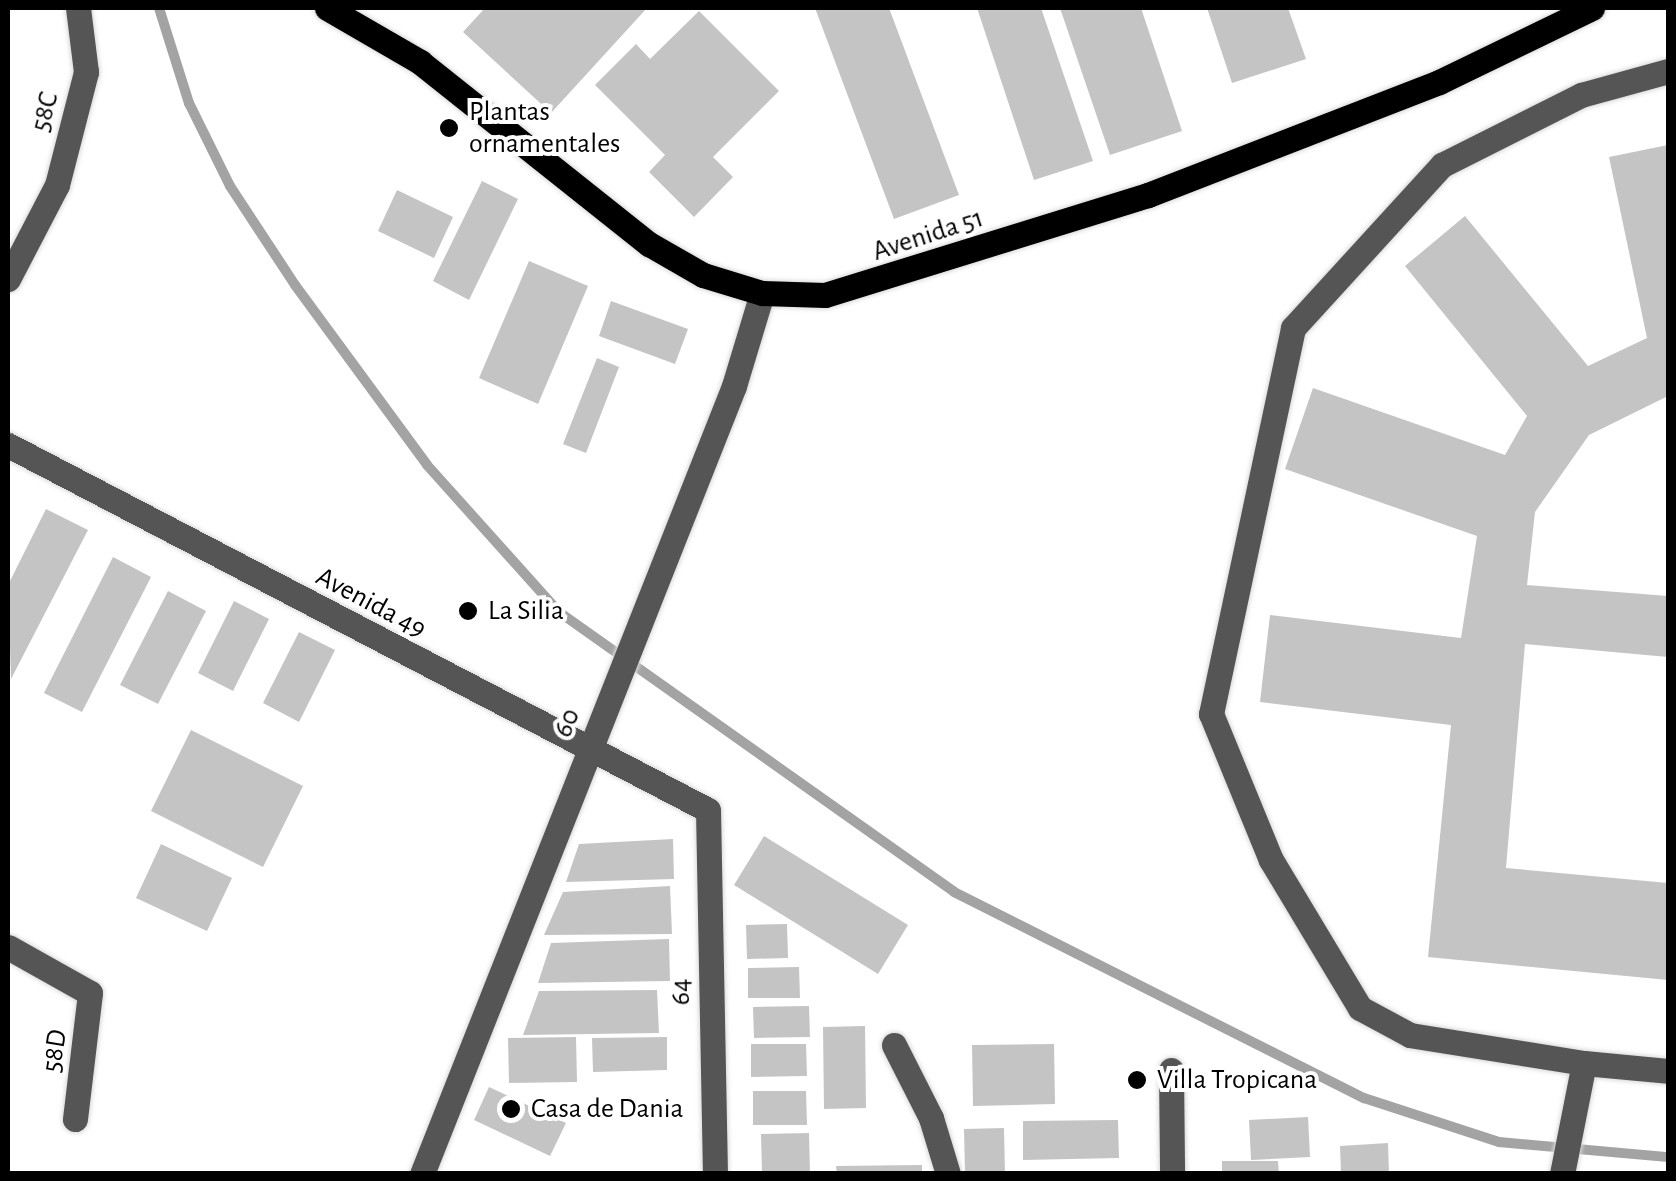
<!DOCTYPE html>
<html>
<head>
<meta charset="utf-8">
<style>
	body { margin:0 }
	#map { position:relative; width:1676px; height:1181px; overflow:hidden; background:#fff; font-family:"Alegreya Sans",sans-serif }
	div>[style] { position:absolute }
	.stream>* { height:10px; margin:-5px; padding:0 5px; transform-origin:5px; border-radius:5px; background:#a3a3a3 }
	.building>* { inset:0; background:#c4c4c4 }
	.roads { filter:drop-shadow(0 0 2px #dbdbdb) drop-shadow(0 0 2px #dbdbdb) }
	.minor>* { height:25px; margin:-12.5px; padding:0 12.5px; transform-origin:12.5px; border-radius:12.5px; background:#555 }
	.major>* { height:25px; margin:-12.5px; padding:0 12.5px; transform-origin:12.5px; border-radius:12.5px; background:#000 }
	.dots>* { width:28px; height:28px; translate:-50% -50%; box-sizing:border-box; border:5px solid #fff; border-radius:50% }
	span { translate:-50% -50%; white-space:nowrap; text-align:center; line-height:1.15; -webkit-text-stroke:8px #fff; paint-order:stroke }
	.street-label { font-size:28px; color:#000 }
	.poi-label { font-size:28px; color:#000 }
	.left { translate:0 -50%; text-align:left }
	.frame { position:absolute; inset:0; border:10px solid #000; pointer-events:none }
</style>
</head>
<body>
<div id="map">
	<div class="stream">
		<i style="left:159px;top:8px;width:100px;rotate:72.5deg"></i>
		<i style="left:189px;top:103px;width:93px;rotate:63.7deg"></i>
		<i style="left:230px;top:186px;width:118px;rotate:56.7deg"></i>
		<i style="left:295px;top:285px;width:223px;rotate:53.7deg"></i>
		<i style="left:427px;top:465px;width:198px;rotate:48.1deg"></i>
		<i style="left:559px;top:612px;width:484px;rotate:35.3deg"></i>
		<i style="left:954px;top:892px;width:459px;rotate:26.7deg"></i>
		<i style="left:1364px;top:1098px;width:142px;rotate:18.1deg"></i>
		<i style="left:1499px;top:1142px;width:170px;rotate:5.1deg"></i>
	</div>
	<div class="building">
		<i style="clip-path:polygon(485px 8px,647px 8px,551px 113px,463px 32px)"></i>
		<i style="clip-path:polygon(815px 8px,889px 8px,959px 195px,894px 219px)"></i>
		<i style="clip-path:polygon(977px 8px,1041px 8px,1093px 161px,1034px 180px)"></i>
		<i style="clip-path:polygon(1060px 8px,1141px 8px,1182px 131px,1110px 155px)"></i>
		<i style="clip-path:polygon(1207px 8px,1288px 8px,1306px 59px,1232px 83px)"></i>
		<i style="clip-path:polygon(699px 11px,779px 91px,713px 157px,733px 177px,694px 217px,649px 172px,665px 155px,595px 85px,636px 44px,650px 59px)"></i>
		<i style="clip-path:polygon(1668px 145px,1668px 396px,1589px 435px,1535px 512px,1527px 585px,1668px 596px,1668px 657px,1525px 644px,1506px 868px,1668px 883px,1668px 980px,1428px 957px,1451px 725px,1260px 702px,1270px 615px,1461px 638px,1477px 536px,1285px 469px,1313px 388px,1505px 455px,1527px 416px,1405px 266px,1465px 216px,1588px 366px,1647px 338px,1609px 157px)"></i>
		<i style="clip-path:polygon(482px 181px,518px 199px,469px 300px,433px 281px)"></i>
		<i style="clip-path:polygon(397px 190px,453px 217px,434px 258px,378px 231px)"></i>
		<i style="clip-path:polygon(529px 261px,588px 286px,538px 404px,479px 378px)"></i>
		<i style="clip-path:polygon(611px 301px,688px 329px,675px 364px,599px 336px)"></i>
		<i style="clip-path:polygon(597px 358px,619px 367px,586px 453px,563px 444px)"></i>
		<i style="clip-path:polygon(46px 509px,88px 530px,11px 679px,8px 585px)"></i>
		<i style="clip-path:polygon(113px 557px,151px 577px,82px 712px,44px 693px)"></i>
		<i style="clip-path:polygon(168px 591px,206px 611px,158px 704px,120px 685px)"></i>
		<i style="clip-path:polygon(234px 601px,269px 619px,233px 691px,198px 673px)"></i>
		<i style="clip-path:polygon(299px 632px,335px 650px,299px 722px,263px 703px)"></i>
		<i style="clip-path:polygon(191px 730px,303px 786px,263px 867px,151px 811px)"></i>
		<i style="clip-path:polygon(764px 836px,908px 925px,878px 974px,734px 885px)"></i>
		<i style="clip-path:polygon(673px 839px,674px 879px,566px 882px,579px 844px)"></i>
		<i style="clip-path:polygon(161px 844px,232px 878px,207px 931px,136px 898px)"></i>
		<i style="clip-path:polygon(670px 886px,672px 934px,544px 935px,563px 892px)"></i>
		<i style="clip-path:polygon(787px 924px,788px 958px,747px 959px,746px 925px)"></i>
		<i style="clip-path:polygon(669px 939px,670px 981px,538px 983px,551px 943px)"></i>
		<i style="clip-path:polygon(799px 967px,800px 998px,748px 998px,748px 968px)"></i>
		<i style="clip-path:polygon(657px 990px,659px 1033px,523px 1035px,539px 991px)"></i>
		<i style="clip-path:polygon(809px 1006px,810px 1037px,754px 1038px,753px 1007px)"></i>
		<i style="clip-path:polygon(865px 1026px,866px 1108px,824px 1109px,823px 1027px)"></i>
		<i style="clip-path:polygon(576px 1037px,577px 1082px,509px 1083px,508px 1038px)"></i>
		<i style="clip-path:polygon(667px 1037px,667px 1070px,593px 1072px,592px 1038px)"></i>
		<i style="clip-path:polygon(751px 1044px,806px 1044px,807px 1076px,751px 1077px)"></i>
		<i style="clip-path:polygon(1054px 1044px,1055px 1104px,973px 1106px,972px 1045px)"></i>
		<i style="clip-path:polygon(489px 1087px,566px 1123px,550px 1156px,474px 1120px)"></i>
		<i style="clip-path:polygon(753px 1091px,806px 1091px,807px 1125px,753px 1125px)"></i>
		<i style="clip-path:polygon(1308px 1117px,1310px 1157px,1251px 1160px,1249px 1120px)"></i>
		<i style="clip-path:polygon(1118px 1120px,1119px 1158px,1023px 1160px,1023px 1121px)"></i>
		<i style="clip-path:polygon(1004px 1128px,1005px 1174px,965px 1174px,964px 1129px)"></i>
		<i style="clip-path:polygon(809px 1133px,810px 1174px,762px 1174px,761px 1134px)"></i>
		<i style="clip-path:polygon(1388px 1143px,1389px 1174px,1341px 1174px,1340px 1146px)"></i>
		<i style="clip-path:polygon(1222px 1161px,1278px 1161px,1279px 1174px,1222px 1174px)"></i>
		<i style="clip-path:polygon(922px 1165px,922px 1174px,837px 1174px,836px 1166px)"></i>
	</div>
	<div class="roads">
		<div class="minor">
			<i style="left:8px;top:279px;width:106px;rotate:-62.5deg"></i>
			<i style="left:57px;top:185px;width:117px;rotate:-75.6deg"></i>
			<i style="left:86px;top:72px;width:64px;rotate:-97.1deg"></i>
			<i style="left:8px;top:445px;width:789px;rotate:27.54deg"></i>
			<i style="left:708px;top:810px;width:364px;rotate:88.9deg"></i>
			<i style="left:8px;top:947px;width:94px;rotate:29.3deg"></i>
			<i style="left:90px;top:993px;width:127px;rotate:96.8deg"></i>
			<i style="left:894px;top:1045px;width:82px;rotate:63.1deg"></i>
			<i style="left:931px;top:1118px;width:59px;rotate:73.1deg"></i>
			<i style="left:1584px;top:1063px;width:176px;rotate:-170.9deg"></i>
			<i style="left:1410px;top:1035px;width:57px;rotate:-151.6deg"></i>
			<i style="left:1360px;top:1008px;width:173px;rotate:-121deg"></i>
			<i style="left:1271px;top:860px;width:158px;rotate:-112.3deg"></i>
			<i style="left:1211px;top:714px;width:395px;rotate:-78deg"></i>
			<i style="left:1293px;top:328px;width:221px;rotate:-47.6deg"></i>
			<i style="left:1442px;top:165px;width:156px;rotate:-26.7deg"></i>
			<i style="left:1581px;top:95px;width:90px;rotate:-15.4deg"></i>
			<i style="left:1171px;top:1070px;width:104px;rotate:89.4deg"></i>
			<i style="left:422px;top:1174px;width:848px;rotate:-68.4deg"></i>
			<i style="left:734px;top:386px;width:97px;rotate:-73.2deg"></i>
			<i style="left:1562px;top:1174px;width:113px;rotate:-78.8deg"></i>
			<i style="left:1584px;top:1063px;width:84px;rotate:5.4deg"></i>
		</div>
		<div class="major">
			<i style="left:327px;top:8px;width:108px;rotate:30.1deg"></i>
			<i style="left:420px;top:62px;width:293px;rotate:38.5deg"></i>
			<i style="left:649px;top:244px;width:62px;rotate:29.9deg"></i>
			<i style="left:703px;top:275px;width:62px;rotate:17deg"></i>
			<i style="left:762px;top:293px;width:63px;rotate:1.8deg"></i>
			<i style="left:825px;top:295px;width:338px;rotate:-17.2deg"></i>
			<i style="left:1148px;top:195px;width:312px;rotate:-21.2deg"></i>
			<i style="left:1439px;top:82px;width:170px;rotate:-25.8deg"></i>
		</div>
	</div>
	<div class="dots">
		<i style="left:449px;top:128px;background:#000"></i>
		<i style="left:468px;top:611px;background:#000"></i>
		<i style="left:1137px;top:1080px;background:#000"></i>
		<i style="left:511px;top:1109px;background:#000"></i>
	</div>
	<div class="street-label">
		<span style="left:45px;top:112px;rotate:-75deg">58C</span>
		<span style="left:928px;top:235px;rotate:-18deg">Avenida 51</span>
		<span style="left:371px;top:603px;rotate:28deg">Avenida 49</span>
		<span style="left:567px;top:723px;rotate:-68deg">60</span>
		<span style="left:681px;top:992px;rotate:-91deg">64</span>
		<span style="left:55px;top:1051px;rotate:-81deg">58D</span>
	</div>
	<div class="poi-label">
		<span class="left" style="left:469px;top:128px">Plantas<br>ornamentales</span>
		<span class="left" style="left:488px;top:611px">La Silia</span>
		<span class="left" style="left:1157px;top:1080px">Villa Tropicana</span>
		<span class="left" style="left:531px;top:1109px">Casa de Dania</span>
	</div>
	<div class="frame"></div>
</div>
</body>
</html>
